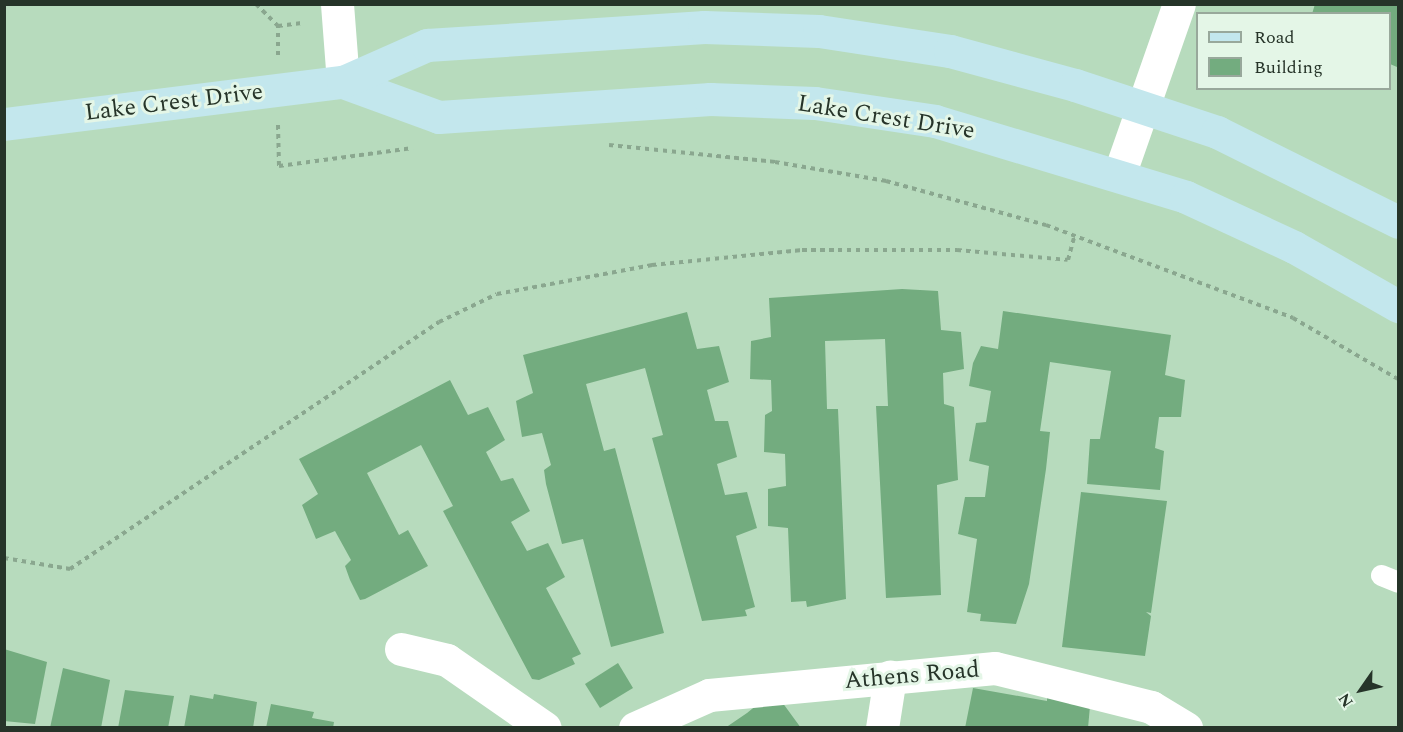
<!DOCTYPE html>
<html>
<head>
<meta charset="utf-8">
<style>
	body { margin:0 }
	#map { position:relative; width:1403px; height:732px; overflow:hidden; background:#b7dbbd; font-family:Spectral,serif }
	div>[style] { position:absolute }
	.building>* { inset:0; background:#73ac7f }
	.path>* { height:4px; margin-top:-2px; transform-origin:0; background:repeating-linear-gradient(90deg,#8aa78f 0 4.5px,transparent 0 9px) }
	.service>* { height:21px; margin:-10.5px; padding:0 10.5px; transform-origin:10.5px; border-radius:10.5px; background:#fff }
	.minor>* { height:33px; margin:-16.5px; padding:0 16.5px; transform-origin:16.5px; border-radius:16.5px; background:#fff }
	.tertiary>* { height:33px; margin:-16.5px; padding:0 16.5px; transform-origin:16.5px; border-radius:16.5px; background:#fff }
	.secondary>* { height:33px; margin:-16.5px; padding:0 16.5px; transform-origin:16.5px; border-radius:16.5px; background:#c3e7ed }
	span { translate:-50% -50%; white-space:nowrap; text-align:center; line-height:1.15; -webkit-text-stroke:6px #e4f6e7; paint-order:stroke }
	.street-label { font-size:24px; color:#263429 }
	.frame { position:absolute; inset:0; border:6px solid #263429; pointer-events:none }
	.legend { position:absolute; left:1196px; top:12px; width:195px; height:78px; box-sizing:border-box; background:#e4f6e7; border:2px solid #98a89b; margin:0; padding:8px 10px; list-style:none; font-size:18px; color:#263429 }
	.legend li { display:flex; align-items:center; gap:12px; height:30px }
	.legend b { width:30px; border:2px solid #98a89b }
	.north { position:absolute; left:1331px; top:660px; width:60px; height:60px; -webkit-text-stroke:4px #e4f6e7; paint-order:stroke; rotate:236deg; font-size:16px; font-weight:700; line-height:24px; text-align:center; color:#263429 }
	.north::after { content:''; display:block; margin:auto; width:21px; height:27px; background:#263429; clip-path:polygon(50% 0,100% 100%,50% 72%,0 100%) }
</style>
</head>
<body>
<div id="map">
	<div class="building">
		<i style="clip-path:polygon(1315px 4px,1398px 4px,1397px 67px,1390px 64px,1390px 14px,1312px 14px)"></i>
		<i style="clip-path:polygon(902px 289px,938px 291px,941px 330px,961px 332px,964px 369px,943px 373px,944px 404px,954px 407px,958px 480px,937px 485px,941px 595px,886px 598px,876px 406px,888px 406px,885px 339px,825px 341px,827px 409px,838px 409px,846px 599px,807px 607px,806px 601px,791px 602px,788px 528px,768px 526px,768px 489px,786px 486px,785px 454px,764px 452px,765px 415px,772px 411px,771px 380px,750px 379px,751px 341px,771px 337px,769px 298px)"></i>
		<i style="clip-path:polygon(1003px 311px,1171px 335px,1165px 375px,1185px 380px,1181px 417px,1159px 417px,1155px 448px,1164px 451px,1160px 490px,1087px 484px,1090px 439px,1100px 439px,1111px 371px,1050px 362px,1040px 431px,1050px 432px,1046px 469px,1029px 584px,1016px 624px,980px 621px,981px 614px,967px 612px,977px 539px,958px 534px,965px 497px,985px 497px,989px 466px,969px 461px,976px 423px,986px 422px,991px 391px,969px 386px,973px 363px,981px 346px,998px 349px)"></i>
		<i style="clip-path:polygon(687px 312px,697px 349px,719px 346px,729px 382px,707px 390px,715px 421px,728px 421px,737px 457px,717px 464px,725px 495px,747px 492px,757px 528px,736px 536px,755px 607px,745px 610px,747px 616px,702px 621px,652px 438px,663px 435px,645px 368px,586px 384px,604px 451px,615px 448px,664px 633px,611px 647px,583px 539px,562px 544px,546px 484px,544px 470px,551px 465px,542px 433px,522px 437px,516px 401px,533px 393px,523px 355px)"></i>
		<i style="clip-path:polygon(450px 380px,468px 415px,488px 407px,505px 440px,486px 452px,501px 481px,513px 478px,530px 511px,511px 522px,527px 551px,548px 543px,565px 577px,546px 588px,581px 654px,572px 658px,575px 664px,539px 680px,532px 679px,443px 511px,453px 506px,421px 445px,367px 473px,399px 535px,408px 530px,428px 566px,365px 599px,360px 600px,350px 580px,345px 566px,351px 560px,335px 531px,316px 539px,302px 505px,318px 494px,299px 459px)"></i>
		<i style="clip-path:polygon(1081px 492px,1167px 501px,1151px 613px,1146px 612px,1151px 616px,1145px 656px,1062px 647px)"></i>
		<i style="clip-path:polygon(4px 649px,47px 662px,35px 724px,4px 721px)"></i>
		<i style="clip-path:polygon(618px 663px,633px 688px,600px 708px,585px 684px)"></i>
		<i style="clip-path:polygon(63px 668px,110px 680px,101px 728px,50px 728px)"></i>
		<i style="clip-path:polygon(973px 688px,1047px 701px,1047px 697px,1070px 699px,1069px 704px,1090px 706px,1088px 728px,965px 728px)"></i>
		<i style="clip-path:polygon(125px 690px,174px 696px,168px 728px,118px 728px)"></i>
		<i style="clip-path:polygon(774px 691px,801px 728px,725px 728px,747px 713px)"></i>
		<i style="clip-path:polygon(214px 694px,257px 702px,253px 728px,184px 728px,190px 695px,213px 699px)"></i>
		<i style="clip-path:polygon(271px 704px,314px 712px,312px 718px,334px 722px,333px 728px,266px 728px)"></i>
	</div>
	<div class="path">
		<i style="left:256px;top:4px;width:31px;rotate:45deg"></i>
		<i style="left:278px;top:26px;width:26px;rotate:-7deg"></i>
		<i style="left:278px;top:55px;width:29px;rotate:-90deg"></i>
		<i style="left:278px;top:125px;width:41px;rotate:88.6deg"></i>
		<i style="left:279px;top:166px;width:135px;rotate:-7.7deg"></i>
		<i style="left:609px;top:145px;width:167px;rotate:5.8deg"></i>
		<i style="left:775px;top:162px;width:113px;rotate:9.7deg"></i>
		<i style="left:886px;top:181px;width:166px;rotate:15.4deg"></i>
		<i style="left:1046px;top:225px;width:264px;rotate:20.6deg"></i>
		<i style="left:1293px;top:318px;width:121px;rotate:30.2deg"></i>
		<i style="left:4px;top:558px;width:67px;rotate:9.5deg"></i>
		<i style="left:70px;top:569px;width:444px;rotate:-33.8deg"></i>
		<i style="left:439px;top:322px;width:64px;rotate:-25.8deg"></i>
		<i style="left:497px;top:294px;width:158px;rotate:-10.6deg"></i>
		<i style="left:652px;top:265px;width:151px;rotate:-5.7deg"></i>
		<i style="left:802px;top:250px;width:155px"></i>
		<i style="left:957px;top:250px;width:111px;rotate:5.1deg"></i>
		<i style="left:1068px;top:260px;width:24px;rotate:-75deg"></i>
	</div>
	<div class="service">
		<i style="left:1381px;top:575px;width:18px;rotate:22deg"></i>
	</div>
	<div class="minor">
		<i style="left:1119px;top:175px;width:181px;rotate:-70.7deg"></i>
		<i style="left:401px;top:649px;width:47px;rotate:13.4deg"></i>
		<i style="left:447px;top:660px;width:119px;rotate:34.8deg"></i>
		<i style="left:635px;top:728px;width:81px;rotate:-24deg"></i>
		<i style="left:709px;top:695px;width:287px;rotate:-5.4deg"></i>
		<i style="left:995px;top:668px;width:161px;rotate:14deg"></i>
		<i style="left:1151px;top:707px;width:41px;rotate:31deg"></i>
		<i style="left:882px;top:728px;width:52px;rotate:-81.1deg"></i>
	</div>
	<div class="tertiary">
		<i style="left:337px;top:4px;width:78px;rotate:85.6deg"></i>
	</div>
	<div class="secondary">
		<i style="left:343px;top:82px;width:102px;rotate:20deg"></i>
		<i style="left:439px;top:117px;width:272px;rotate:-3.8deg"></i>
		<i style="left:710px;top:99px;width:105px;rotate:2.2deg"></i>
		<i style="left:815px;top:103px;width:121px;rotate:8.5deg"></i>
		<i style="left:935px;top:121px;width:262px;rotate:16.8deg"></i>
		<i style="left:1186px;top:197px;width:119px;rotate:24.8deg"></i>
		<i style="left:1294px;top:247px;width:120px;rotate:29.6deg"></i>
		<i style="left:4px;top:124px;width:342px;rotate:-7.1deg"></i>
		<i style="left:343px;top:82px;width:92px;rotate:-23.8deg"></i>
		<i style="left:427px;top:45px;width:278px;rotate:-3.7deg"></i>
		<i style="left:704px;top:27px;width:115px;rotate:2deg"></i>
		<i style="left:819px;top:31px;width:133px;rotate:8.7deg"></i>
		<i style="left:950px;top:51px;width:130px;rotate:15.2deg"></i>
		<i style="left:1075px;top:85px;width:150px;rotate:18.3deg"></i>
		<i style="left:1217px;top:132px;width:202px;rotate:26.4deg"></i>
	</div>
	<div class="street-label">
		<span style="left:174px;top:103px;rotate:-7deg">Lake Crest Drive</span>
		<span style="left:886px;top:118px;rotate:9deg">Lake Crest Drive</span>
		<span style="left:912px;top:676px;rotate:-5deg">Athens Road</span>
	</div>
	<div class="frame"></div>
	<ul class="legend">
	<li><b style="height:8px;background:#c3e7ed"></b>Road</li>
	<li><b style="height:16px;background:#73ac7f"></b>Building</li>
	</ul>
	<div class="north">N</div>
</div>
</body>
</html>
